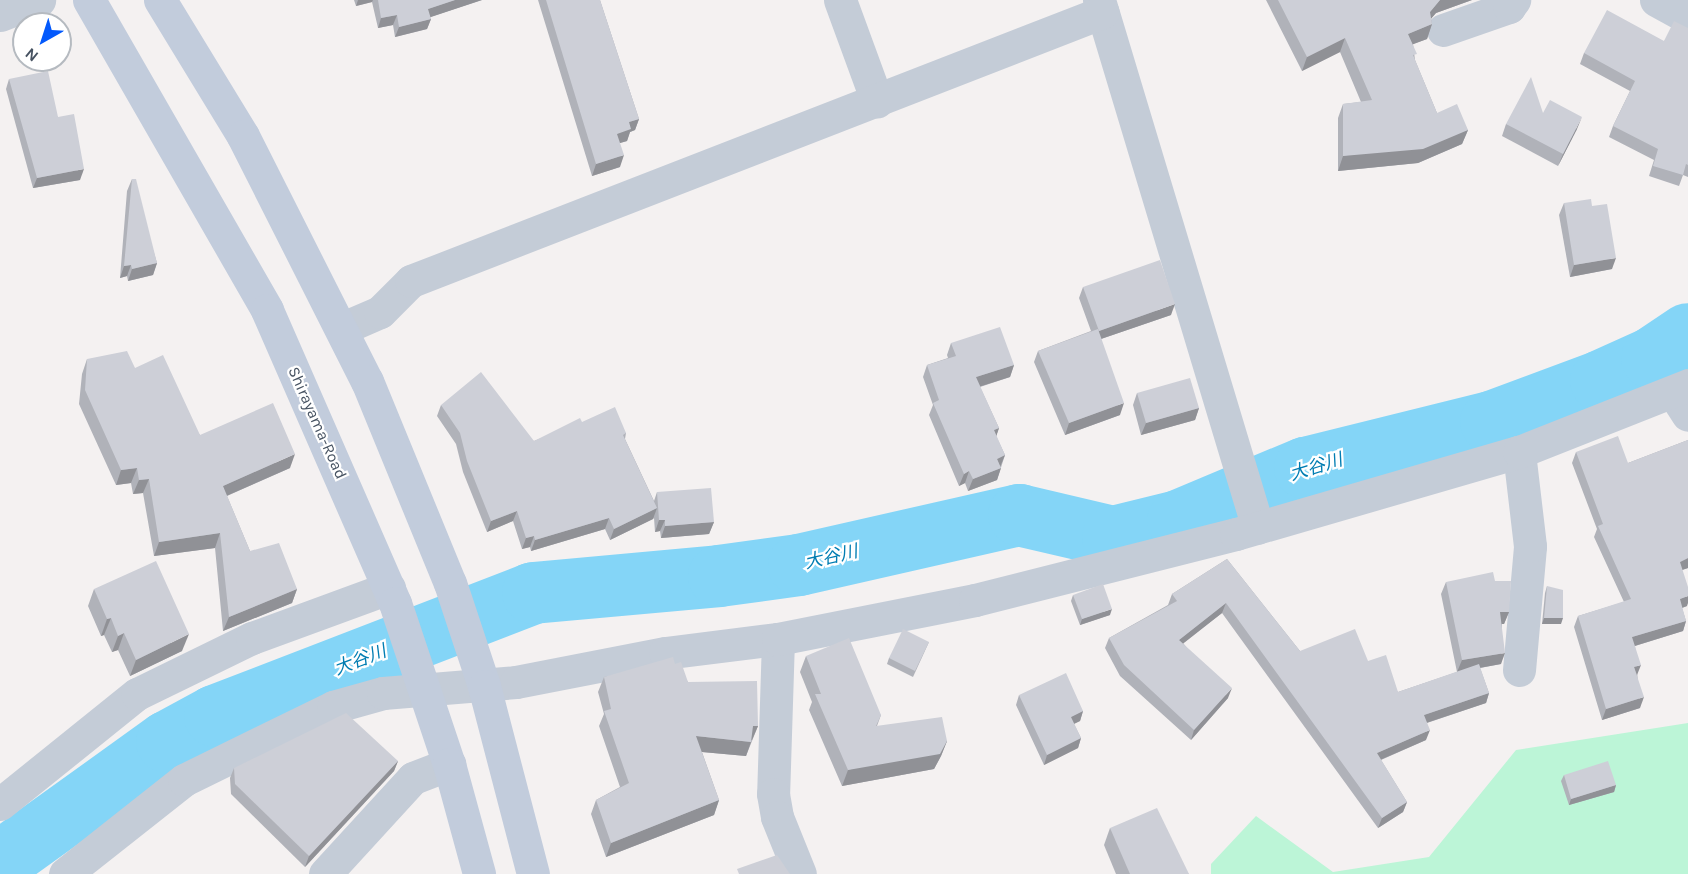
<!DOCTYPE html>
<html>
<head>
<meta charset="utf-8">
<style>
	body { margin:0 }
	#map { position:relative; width:1688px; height:874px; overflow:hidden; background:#f4f1f1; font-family:Karla,"Noto Sans JP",sans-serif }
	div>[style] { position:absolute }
	.green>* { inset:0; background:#bcf5d7 }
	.river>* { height:62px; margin:-31px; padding:0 31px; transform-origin:31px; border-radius:31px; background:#84d5f7 }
	.street>* { height:33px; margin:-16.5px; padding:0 16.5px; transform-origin:16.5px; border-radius:16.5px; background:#c4ccd7 }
	.secondary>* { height:33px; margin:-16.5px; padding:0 16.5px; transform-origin:16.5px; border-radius:16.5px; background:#c2ccdc }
	.wall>* { inset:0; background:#b0b2b9 }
	.shaded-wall>* { inset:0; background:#909196 }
	.building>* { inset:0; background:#cdcfd7 }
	span { translate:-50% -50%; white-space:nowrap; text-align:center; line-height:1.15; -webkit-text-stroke:4.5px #fff; paint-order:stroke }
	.street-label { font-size:16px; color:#465261 }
	.water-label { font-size:18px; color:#017db2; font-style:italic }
	.north { position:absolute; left:12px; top:12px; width:60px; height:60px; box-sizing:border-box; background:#fff; border:2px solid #b5bac0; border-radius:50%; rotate:219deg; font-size:16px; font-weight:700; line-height:24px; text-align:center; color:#465261 }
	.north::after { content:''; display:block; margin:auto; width:21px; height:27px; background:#0359fc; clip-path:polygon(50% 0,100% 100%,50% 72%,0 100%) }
</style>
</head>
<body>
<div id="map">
	<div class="green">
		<i style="clip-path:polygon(1688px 723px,1688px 874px,1211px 874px,1211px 864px,1256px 816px,1333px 872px,1429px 857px,1516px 750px)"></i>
	</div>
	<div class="river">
		<i style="left:0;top:862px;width:206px;rotate:-35.7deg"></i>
		<i style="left:167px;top:742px;width:55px;rotate:-28.4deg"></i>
		<i style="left:215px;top:716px;width:341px;rotate:-21.1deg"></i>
		<i style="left:533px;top:593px;width:187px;rotate:-5.2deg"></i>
		<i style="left:719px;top:576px;width:81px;rotate:-7.8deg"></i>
		<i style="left:799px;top:565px;width:226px;rotate:-12.8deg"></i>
		<i style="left:1019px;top:515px;width:97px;rotate:13.2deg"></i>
		<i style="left:1113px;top:537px;width:67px;rotate:-13.8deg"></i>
		<i style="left:1178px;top:521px;width:138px;rotate:-22.7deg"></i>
		<i style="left:1305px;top:468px;width:192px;rotate:-13.9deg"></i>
		<i style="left:1491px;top:422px;width:117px;rotate:-20.4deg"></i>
		<i style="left:1601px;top:381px;width:56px;rotate:-24.3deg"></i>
		<i style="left:1652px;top:358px;width:43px;rotate:-33.7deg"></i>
	</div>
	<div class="street">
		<i style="left:840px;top:0;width:108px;rotate:69.9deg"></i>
		<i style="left:1099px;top:0;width:551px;rotate:73.24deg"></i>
		<i style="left:1656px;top:0;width:37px;rotate:29deg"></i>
		<i style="left:0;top:15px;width:42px;rotate:-21deg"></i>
		<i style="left:1443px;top:30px;width:70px;rotate:-19.2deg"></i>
		<i style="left:1509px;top:7px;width:9px;rotate:-54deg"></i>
		<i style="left:343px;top:328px;width:40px;rotate:-23.4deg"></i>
		<i style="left:380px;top:312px;width:44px;rotate:-45deg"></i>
		<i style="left:411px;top:281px;width:742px;rotate:-21.24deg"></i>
		<i style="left:1673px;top:392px;width:27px;rotate:57deg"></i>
		<i style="left:778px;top:639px;width:155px;rotate:91.8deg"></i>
		<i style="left:773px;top:794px;width:23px;rotate:80deg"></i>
		<i style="left:777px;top:817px;width:61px;rotate:68deg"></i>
		<i style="left:1519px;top:670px;width:124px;rotate:-84.9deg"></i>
		<i style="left:1530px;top:546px;width:95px;rotate:-96.7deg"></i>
		<i style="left:0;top:804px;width:176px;rotate:-38.8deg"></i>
		<i style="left:137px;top:694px;width:128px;rotate:-26deg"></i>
		<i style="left:252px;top:638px;width:146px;rotate:-20.1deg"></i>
		<i style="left:65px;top:874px;width:152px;rotate:-38.3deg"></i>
		<i style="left:184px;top:780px;width:166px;rotate:-26.1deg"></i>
		<i style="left:333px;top:707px;width:52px;rotate:-15.6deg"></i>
		<i style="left:383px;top:693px;width:133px;rotate:-4.7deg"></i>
		<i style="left:516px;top:682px;width:152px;rotate:-11deg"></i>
		<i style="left:665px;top:653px;width:114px;rotate:-7.1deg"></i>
		<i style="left:778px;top:639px;width:201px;rotate:-11.2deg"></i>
		<i style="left:975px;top:600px;width:269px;rotate:-14.2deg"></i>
		<i style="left:1236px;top:534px;width:295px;rotate:-16.2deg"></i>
		<i style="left:1519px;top:452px;width:182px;rotate:-21.6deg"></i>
		<i style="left:325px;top:874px;width:130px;rotate:-47.5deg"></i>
		<i style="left:413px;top:778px;width:39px;rotate:-21deg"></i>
	</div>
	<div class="secondary">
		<i style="left:89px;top:0;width:357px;rotate:60.1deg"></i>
		<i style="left:267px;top:310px;width:320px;rotate:66.4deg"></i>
		<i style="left:395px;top:603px;width:170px;rotate:71.5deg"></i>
		<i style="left:449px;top:764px;width:114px;rotate:74.7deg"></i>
		<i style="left:160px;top:0;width:159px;rotate:58.6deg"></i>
		<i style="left:243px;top:136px;width:275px;rotate:63.2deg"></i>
		<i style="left:367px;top:381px;width:218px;rotate:67.7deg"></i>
		<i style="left:450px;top:583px;width:108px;rotate:71.7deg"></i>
		<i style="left:484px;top:686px;width:194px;rotate:75.4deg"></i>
	</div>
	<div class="wall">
		<i style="clip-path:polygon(354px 0,482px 0,430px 17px,431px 19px,427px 29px,395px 37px,393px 25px,378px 28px,372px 2px,356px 6px)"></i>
		<i style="clip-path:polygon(538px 0,600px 0,639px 119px,635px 130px,630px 132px,627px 141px,620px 143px,620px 167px,592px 176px)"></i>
		<i style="clip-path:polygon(1266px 0,1472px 0,1436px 13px,1431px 18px,1432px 24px,1427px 39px,1413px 44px,1415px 60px,1437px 113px,1468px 130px,1462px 144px,1418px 163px,1338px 171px,1338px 118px,1343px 104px,1361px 102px,1340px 52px,1302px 71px)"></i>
		<i style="clip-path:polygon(1688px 28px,1688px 177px,1683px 175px,1679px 186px,1649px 176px,1654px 160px,1609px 137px,1613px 126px,1630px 91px,1580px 64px,1584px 53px,1664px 41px)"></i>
		<i style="clip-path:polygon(9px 79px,58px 117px,80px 180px,33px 188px,6px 89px)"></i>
		<i style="clip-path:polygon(1506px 124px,1577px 129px,1558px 166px,1502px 136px)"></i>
		<i style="clip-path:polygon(132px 179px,157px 263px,153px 275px,128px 281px,127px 276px,120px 278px,127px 191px)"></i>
		<i style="clip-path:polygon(1564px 203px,1592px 206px,1612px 269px,1570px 277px,1559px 215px)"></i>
		<i style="clip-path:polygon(1083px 287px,1171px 315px,1101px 339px,1120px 415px,1065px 435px,1034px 362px,1038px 351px,1091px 331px,1079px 298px)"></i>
		<i style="clip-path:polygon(951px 343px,1014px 365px,1010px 377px,980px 387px,999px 428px,996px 436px,1005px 455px,997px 480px,968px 491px,965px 483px,959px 486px,929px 415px,933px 405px,923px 377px,927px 365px,948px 358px,947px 355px)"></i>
		<i style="clip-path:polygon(87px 359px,135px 368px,200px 435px,290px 468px,227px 496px,250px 551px,297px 589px,292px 603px,223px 631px,215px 548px,154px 556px,143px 493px,133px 494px,131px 483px,116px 485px,79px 404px,82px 374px)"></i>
		<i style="clip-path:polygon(1137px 393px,1199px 408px,1195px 420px,1141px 435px,1133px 405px)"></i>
		<i style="clip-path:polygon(441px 405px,534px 441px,582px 422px,626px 433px,625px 439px,654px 501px,657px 492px,714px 522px,709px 534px,661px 538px,660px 531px,655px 532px,654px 518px,653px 519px,610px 540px,605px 529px,531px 551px,530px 547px,522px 549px,513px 521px,487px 532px,463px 472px,456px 444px,437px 416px)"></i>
		<i style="clip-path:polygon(1688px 440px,1688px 568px,1682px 570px,1687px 606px,1682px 608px,1686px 621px,1683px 631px,1635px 646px,1640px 708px,1602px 720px,1574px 627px,1578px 616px,1624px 602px,1594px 537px,1597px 529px,1572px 463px,1576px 452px,1628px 463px)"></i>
		<i style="clip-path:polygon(1227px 559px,1300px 651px,1368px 661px,1398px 692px,1457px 672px,1441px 594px,1446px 582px,1495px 581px,1509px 612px,1504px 624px,1502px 624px,1501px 664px,1480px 668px,1489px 693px,1486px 703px,1427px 723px,1426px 740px,1381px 760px,1407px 802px,1403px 812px,1378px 828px,1222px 613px,1183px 643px,1228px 698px,1191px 740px,1120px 676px,1105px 648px,1109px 638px,1168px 605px,1172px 594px)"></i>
		<i style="clip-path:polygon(1547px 586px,1561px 624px,1542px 624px,1545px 593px)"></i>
		<i style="clip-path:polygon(94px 589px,182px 651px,130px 676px,118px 650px,112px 652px,104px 635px,101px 636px,88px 606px)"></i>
		<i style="clip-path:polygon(1073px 595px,1110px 615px,1080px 625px,1071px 601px)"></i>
		<i style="clip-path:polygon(929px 642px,913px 677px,887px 664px,889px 658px)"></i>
		<i style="clip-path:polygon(806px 656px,881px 715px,877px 726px,947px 741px,941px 756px,934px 769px,842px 786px,809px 710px,812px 702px,800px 672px)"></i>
		<i style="clip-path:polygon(675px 664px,688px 682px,758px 726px,746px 756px,702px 752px,719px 800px,714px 815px,606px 857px,591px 814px,596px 800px,620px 787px,599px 726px,604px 714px,598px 692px,604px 677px)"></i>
		<i style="clip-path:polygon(1019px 695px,1083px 711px,1080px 721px,1074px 724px,1081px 738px,1078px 748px,1044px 765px,1016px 705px)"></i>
		<i style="clip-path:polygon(398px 761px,394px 771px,305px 867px,231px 794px,230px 778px,234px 768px)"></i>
		<i style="clip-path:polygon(1564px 775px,1616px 785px,1614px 792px,1569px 805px,1561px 781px)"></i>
		<i style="clip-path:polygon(1110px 828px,1189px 874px,1116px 874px,1104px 845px)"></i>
	</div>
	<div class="shaded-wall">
		<i style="clip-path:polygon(358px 0,373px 0,372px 2px,356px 6px)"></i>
		<i style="clip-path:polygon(455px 0,482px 0,425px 19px,428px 9px)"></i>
		<i style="clip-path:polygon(1440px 0,1472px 0,1436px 13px,1425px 26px,1430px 12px)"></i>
		<i style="clip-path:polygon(397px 15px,393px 25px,378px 28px,381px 18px)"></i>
		<i style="clip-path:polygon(431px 19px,427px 29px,395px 37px,399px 27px)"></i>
		<i style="clip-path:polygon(1432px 24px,1427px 39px,1403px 48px,1408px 34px)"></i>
		<i style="clip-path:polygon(1345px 38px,1340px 52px,1302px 71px,1307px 57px)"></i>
		<i style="clip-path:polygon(1582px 117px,1577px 129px,1558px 166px,1563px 154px)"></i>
		<i style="clip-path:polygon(639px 119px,635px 130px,630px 132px,627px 141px,613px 145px,617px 134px,629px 122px)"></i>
		<i style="clip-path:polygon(1468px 130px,1462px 144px,1418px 163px,1338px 171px,1343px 156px)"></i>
		<i style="clip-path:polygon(624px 155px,620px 167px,592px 176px,596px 164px)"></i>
		<i style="clip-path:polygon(84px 169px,80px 180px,33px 188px,37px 178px)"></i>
		<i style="clip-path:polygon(1616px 258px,1612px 269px,1570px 277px,1574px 265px)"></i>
		<i style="clip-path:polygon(157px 263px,153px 275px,128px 281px,132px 269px)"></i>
		<i style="clip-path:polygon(131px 265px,127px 276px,120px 278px,124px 266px)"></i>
		<i style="clip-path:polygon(1175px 304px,1171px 315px,1095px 341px,1099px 331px)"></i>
		<i style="clip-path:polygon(1014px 365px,1010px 377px,972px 389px,976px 377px)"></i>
		<i style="clip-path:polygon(1124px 403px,1120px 415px,1065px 435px,1069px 423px)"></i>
		<i style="clip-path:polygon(1199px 408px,1195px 420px,1141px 435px,1146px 423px)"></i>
		<i style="clip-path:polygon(999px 428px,995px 440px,994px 430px)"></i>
		<i style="clip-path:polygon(295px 454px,290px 468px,217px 500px,223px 486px)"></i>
		<i style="clip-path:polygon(1005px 455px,1000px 467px,997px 459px)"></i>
		<i style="clip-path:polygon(137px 468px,131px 483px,116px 485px,121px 470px)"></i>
		<i style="clip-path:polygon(1001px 468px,997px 480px,968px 491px,973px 479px)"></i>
		<i style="clip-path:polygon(969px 471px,965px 483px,959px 486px,964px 474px)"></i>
		<i style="clip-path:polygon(149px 479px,143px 493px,133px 494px,139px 480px)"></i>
		<i style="clip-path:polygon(657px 508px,653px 519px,610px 540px,614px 529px)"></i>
		<i style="clip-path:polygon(517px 511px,513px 521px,487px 532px,491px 521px)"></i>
		<i style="clip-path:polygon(609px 518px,605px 529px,531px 551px,535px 540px)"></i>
		<i style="clip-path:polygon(659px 520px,665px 520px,660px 531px,655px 532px)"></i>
		<i style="clip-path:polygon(714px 522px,709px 534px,661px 538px,665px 526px)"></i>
		<i style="clip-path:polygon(220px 533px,215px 548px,154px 556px,159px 542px)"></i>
		<i style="clip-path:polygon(534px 536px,530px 547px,522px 549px,526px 538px)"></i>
		<i style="clip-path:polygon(1688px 558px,1688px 568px,1676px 572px,1680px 562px)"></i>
		<i style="clip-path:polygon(297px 589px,292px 603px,223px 631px,229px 617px)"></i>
		<i style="clip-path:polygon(1688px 596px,1688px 603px,1687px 606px,1676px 610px,1680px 599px)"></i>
		<i style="clip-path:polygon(1226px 603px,1222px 613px,1175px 650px,1179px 640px)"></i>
		<i style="clip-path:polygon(1112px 609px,1110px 615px,1080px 625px,1082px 619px)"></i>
		<i style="clip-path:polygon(1500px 612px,1509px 612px,1504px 624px,1496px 624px)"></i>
		<i style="clip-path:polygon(111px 618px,104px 635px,101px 636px,107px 619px)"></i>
		<i style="clip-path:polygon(1544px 618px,1563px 618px,1561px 624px,1542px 624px)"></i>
		<i style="clip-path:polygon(1686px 621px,1683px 631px,1628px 648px,1632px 637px)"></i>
		<i style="clip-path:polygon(124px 633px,118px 650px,112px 652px,118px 636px)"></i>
		<i style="clip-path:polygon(189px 634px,182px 651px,130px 676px,136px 660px)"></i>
		<i style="clip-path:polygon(1505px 653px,1501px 664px,1457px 672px,1462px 660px)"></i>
		<i style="clip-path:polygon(1641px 665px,1637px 675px,1634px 667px)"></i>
		<i style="clip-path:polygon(1232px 688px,1228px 698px,1191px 740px,1194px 730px)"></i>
		<i style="clip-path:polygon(1489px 693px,1486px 703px,1420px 725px,1424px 715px)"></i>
		<i style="clip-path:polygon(1644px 697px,1640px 708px,1602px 720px,1606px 709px)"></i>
		<i style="clip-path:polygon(1083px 711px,1080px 721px,1067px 727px,1071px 717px)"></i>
		<i style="clip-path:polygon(753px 726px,758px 726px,752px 740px,747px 740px)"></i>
		<i style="clip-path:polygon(1430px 730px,1426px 740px,1373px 763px,1377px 753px)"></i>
		<i style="clip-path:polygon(696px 736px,751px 742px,746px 756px,691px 751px)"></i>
		<i style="clip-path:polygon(1081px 738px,1078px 748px,1044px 765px,1047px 755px)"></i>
		<i style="clip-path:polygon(947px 741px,941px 756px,934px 769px,842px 786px,848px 770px)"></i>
		<i style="clip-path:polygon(398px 761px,394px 771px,305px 867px,309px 856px)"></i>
		<i style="clip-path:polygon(1616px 785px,1614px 792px,1569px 805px,1571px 799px)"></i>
		<i style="clip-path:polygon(719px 800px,714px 815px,606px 857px,611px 843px)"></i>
		<i style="clip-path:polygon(1407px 802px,1403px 812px,1378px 828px,1382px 818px)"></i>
	</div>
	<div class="building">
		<i style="clip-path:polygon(378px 0,455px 0,428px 9px,431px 19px,399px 27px,397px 15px,381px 18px)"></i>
		<i style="clip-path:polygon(546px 0,600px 0,639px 119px,629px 122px,631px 129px,617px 134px,624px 155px,596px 164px)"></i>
		<i style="clip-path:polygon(1278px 0,1440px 0,1430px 12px,1432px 24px,1408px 34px,1417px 54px,1413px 55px,1437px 113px,1457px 104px,1468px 130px,1423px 149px,1343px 156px,1343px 104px,1372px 100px,1345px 38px,1307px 57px)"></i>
		<i style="clip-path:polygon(1607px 10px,1664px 41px,1674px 21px,1688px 28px,1688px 165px,1686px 164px,1683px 175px,1653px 166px,1658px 149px,1613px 126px,1635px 81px,1584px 53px)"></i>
		<i style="clip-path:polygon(48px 71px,58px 117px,74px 114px,84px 169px,37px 178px,9px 79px)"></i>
		<i style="clip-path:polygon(1531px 77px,1543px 113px,1550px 100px,1582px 117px,1563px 154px,1506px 124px)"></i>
		<i style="clip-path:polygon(132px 179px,136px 179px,157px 263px,132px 269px,131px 265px,124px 266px)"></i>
		<i style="clip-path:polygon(1591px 199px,1592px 206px,1607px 204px,1616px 258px,1574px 265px,1564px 203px)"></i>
		<i style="clip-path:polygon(1160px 260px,1175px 304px,1099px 331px,1083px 287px)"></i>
		<i style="clip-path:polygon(1000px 327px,1014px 365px,976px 377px,999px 428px,994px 430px,1005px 455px,997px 459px,1001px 468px,973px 479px,969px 471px,964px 474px,933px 403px,939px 400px,927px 365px,956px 356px,951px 343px)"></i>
		<i style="clip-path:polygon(1098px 329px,1124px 403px,1069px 423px,1038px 351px)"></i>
		<i style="clip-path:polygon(127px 351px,135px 368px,163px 355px,200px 435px,273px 403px,295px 454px,223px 486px,250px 551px,279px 543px,297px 589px,229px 617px,220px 533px,159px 542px,149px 479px,139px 480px,137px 468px,121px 470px,85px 390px,87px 359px)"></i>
		<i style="clip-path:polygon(481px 372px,534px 441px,580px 418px,582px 422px,615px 407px,626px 433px,623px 435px,657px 508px,614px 529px,609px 518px,535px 540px,534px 536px,526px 538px,517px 511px,491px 521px,467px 461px,460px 433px,441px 405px)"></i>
		<i style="clip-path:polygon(1190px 378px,1199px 408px,1146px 423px,1137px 393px)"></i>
		<i style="clip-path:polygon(1618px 436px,1628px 463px,1688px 440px,1688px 558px,1680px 562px,1688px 587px,1688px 596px,1680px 599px,1686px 621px,1632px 637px,1641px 665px,1634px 667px,1644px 697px,1606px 709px,1578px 616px,1631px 599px,1598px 526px,1603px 524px,1576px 452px)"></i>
		<i style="clip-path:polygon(711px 488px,714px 522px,665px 526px,665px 520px,659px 520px,657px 492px)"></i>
		<i style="clip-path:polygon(1227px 559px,1300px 651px,1355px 629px,1368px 661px,1386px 655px,1398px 692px,1479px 664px,1489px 693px,1424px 715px,1430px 730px,1377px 753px,1407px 802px,1382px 818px,1226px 603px,1179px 640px,1232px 688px,1194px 730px,1124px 665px,1109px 638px,1177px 601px,1172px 594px)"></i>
		<i style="clip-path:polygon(156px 561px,189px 634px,136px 660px,124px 633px,118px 636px,111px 618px,107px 619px,94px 589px)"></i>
		<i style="clip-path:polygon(1493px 572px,1495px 581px,1511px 581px,1509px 612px,1500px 612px,1505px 653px,1462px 660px,1446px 582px)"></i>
		<i style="clip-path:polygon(1103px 584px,1112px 609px,1082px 619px,1073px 595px)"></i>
		<i style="clip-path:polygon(1547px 586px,1563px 590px,1563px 618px,1544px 618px)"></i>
		<i style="clip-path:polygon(903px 629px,929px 642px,915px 671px,889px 658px)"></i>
		<i style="clip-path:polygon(849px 638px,881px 715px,876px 726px,942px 717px,947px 741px,940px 754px,848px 770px,815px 694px,821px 694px,806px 656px)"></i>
		<i style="clip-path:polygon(673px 657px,675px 664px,681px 662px,688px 682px,757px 681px,758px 726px,753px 726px,751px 742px,696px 736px,719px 800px,611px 843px,596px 800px,629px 783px,604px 711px,611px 709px,604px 677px)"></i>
		<i style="clip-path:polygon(1066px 673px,1083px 711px,1071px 717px,1081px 738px,1047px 755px,1019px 695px)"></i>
		<i style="clip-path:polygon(346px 713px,398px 761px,309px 856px,235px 784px,234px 768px)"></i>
		<i style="clip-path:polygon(1608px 761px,1616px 785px,1571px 799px,1564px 775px)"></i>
		<i style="clip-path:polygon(1157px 808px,1189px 874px,1130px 874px,1110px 828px)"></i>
		<i style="clip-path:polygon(777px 855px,790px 874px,739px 874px,737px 869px)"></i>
	</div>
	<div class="street-label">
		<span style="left:317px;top:423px;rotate:66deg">Shirayama-Road</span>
	</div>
	<div class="water-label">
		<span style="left:1316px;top:467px;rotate:-17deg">大谷川</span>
		<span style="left:831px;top:557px;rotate:-13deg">大谷川</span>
		<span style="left:360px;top:660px;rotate:-21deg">大谷川</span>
	</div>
	<div class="north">N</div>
</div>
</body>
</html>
